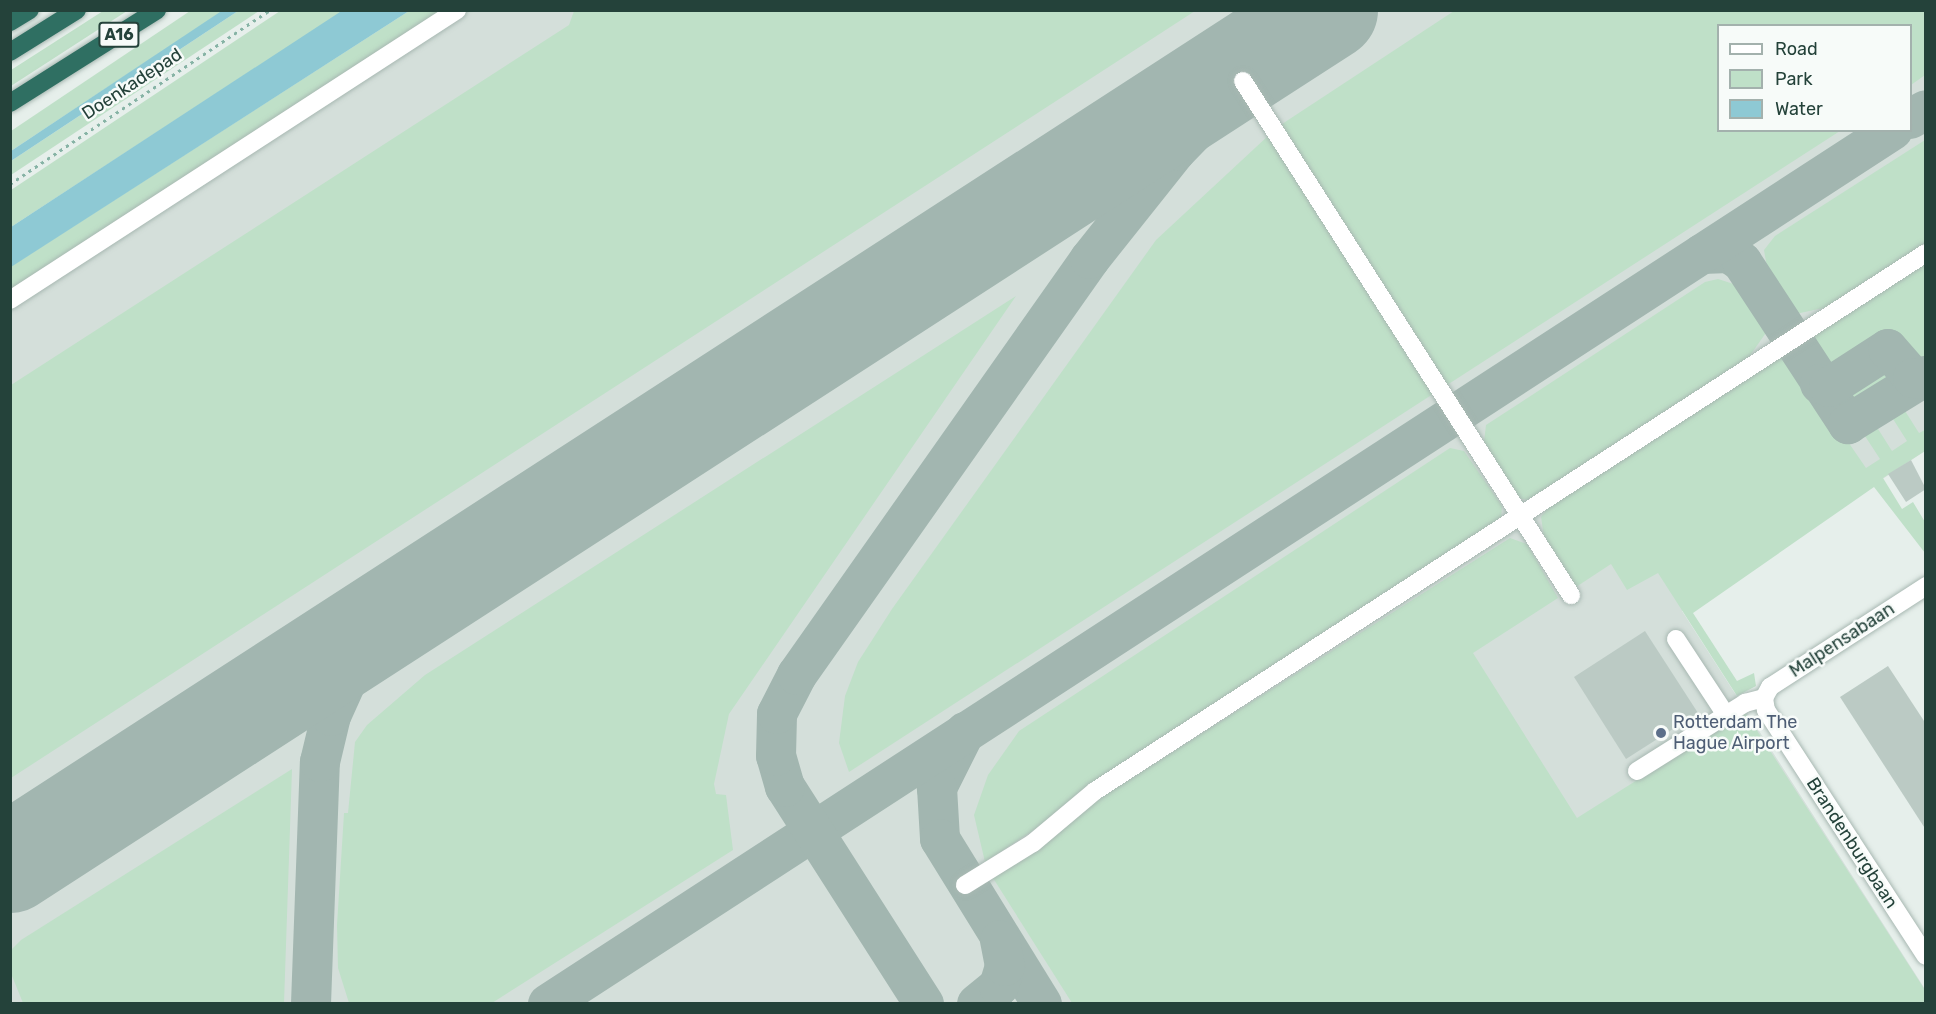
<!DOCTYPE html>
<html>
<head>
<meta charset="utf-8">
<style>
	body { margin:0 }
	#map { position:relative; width:1936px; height:1014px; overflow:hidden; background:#e6efeb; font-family:Rubik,sans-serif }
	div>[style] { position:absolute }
	.built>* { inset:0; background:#d4dfda }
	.green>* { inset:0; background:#bfe0c8 }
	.water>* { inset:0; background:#8ec9d4 }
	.taxiway>* { height:40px; margin:-20px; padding:0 20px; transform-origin:20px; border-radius:20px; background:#a2b6b0 }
	.runway>* { height:100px; margin:-50px; padding:0 50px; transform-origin:50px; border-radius:50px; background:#a2b6b0 }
	.building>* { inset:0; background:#bbcac4 }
	.path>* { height:3px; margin-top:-1.5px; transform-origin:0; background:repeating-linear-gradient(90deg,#86b3a5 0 3px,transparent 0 7.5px) }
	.roads { filter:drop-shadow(0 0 2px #a8b8b2) drop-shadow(0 0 2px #a8b8b2) }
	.minor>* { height:18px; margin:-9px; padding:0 9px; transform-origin:9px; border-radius:9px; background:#fff }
	.highway>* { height:18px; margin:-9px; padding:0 9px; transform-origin:9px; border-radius:9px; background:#2f6f62 }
	.dots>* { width:16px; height:16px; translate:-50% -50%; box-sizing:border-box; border:3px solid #f7fbf9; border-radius:50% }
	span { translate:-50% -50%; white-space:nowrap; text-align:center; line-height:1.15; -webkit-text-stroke:5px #f7fbf9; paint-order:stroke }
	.shield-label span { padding:2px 4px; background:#f7fbf9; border:2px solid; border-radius:4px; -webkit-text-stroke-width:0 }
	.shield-label { font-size:16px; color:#24423a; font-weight:700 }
	.street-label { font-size:18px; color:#24423a }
	.service-label { font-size:18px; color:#4e5e75 }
	.left { translate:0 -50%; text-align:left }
	.frame { position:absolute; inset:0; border:12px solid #24423a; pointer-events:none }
	.legend { position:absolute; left:1717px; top:24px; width:195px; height:108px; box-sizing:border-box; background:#f7fbf9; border:2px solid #a3b1ad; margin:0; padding:8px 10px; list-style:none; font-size:18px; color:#24423a }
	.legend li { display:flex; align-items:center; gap:12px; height:30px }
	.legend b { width:30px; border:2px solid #a3b1ad }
</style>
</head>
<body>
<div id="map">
	<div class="built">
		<i style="clip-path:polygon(evenodd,422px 11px,1925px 11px,1925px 451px,1682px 611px,1925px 989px,1925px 1003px,11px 1004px,11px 278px,422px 11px,1718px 26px,1910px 26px,1910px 130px,1718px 130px,1718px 26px)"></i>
	</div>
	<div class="green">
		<i style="clip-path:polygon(103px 11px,127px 11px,11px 86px,11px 70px)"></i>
		<i style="clip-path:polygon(190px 11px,223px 11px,11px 151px,11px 131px)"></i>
		<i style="clip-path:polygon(238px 11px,259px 11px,11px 175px,11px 161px)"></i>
		<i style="clip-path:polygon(280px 11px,343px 11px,11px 227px,11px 190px)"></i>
		<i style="clip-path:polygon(409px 11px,442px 11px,11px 290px,10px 267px)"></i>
		<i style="clip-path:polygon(574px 11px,1195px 11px,11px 778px,11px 385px,569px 25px)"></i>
		<i style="clip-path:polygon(1454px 11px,1925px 11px,1925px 75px,1911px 85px,1910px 26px,1718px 26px,1718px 130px,1840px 131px,1444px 387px,1279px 126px)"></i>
		<i style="clip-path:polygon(1269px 135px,1433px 394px,849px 772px,839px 743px,845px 696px,858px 662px,892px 609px,1156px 240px)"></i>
		<i style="clip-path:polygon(1925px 140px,1925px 247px,1837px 305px,1791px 315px,1769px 279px,1764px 250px,1775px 236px)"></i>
		<i style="clip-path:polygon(1925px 262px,1925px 367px,1917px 367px,1901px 342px,1890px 340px,1837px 373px,1828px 372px,1806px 339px)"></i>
		<i style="clip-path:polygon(1718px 279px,1743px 287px,1770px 327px,1742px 367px,1532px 501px,1518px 498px,1484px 442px,1486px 425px,1705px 282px)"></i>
		<i style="clip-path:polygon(1016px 296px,729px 714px,714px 784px,716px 794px,726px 795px,733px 850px,492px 1003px,349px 1003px,338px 968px,337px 925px,344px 813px,348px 813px,355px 742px,367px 725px,425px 675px)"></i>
		<i style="clip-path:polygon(1787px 353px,1866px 468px,1880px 459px,1861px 430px,1873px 421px,1892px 451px,1907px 441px,1888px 411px,1900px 403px,1919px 433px,1925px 430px,1925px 451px,1883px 478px,1902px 509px,1913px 502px,1925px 522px,1925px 553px,1874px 487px,1693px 613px,1737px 681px,1754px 673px,1756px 686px,1737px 696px,1658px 573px,1627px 590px,1611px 564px,1576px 587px,1544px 537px,1541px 517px,1551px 504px)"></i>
		<i style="clip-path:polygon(1886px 361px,1896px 366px,1900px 382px,1862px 408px,1852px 408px,1843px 395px,1846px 387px)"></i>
		<i style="clip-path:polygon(1450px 448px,1464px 451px,1502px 506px,1501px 522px,985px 862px,974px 815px,988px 775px,1019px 731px)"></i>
		<i style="clip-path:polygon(1510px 538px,1527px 544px,1558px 598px,1473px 653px,1577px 818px,1745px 712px,1925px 990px,1925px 1003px,1072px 1003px,993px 878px,1035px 850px,1061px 823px)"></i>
		<i style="clip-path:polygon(292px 769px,284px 1003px,23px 1003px,10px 971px,11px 950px,21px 940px)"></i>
	</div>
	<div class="water">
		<i style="clip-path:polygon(223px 10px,238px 11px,11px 161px,11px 151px)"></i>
		<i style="clip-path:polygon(343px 10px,409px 11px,11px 267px,11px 227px)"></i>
	</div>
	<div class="taxiway">
		<i style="left:1910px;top:119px;width:18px;rotate:-29deg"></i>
		<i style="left:1702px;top:254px;width:27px;rotate:-2deg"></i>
		<i style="left:1729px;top:253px;width:16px;rotate:35deg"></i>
		<i style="left:1742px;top:262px;width:194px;rotate:56.8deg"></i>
		<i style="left:1848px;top:424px;width:92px;rotate:-31.6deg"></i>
		<i style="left:1820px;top:384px;width:9px;rotate:18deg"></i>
		<i style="left:1829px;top:387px;width:70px;rotate:-32.8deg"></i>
		<i style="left:1888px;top:349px;width:38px;rotate:49deg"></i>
		<i style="left:1913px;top:378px;width:8px;rotate:7deg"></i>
		<i style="left:965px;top:732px;width:63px;rotate:116.6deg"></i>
		<i style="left:937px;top:788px;width:51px;rotate:86.6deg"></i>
		<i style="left:940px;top:839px;width:194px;rotate:58.3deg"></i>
		<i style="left:311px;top:1004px;width:242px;rotate:-87.9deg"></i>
		<i style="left:320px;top:762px;width:47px;rotate:-76.6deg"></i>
		<i style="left:331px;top:716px;width:46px;rotate:-65.7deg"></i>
		<i style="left:350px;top:674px;width:53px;rotate:-51.8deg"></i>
		<i style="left:383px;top:632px;width:63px;rotate:-40.5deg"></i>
		<i style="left:548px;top:1004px;width:1604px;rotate:-33.02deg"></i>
		<i style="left:924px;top:1004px;width:258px;rotate:-122.6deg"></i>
		<i style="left:785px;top:787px;width:32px;rotate:-106deg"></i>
		<i style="left:776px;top:756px;width:42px;rotate:-88.6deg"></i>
		<i style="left:777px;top:714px;width:44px;rotate:-62.9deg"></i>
		<i style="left:797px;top:675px;width:509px;rotate:-54.84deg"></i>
		<i style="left:1090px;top:259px;width:138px;rotate:-51.5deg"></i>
		<i style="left:1176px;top:151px;width:138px;rotate:-45.9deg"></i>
		<i style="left:1272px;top:52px;width:61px;rotate:-37.1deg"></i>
		<i style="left:977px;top:1004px;width:28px;rotate:-39deg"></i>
		<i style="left:999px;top:986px;width:21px;rotate:-73deg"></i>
		<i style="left:1005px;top:966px;width:26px;rotate:-101deg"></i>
	</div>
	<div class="runway">
		<i style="left:10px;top:863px;width:1570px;rotate:-32.91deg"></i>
	</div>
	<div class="building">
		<i style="clip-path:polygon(1911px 460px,1926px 489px,1906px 502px,1888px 474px)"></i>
		<i style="clip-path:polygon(1645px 631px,1698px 713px,1626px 759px,1574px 677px)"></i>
		<i style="clip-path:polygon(1888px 666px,1926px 724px,1926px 830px,1840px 697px)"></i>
	</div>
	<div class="path">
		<i style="left:10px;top:184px;width:313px;rotate:-33.8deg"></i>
	</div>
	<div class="roads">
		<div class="minor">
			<i style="left:1243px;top:81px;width:610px;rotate:57.46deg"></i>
			<i style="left:10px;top:300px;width:533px;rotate:-32.97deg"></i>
			<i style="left:1676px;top:639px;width:91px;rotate:56.7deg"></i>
			<i style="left:1764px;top:698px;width:12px;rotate:81deg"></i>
			<i style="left:1766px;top:710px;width:293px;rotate:57deg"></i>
			<i style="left:1764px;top:698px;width:13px;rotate:-61deg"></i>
			<i style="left:1770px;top:687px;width:186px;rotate:-32.9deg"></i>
			<i style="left:1637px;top:771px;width:128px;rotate:-32.2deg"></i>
			<i style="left:1745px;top:703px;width:20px;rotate:-15deg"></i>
			<i style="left:965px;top:885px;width:80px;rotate:-31.7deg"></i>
			<i style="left:1033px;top:843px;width:81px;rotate:-40deg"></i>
			<i style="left:1095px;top:791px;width:990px;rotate:-32.92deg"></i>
		</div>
		<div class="highway">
			<i style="left:10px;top:22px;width:23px;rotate:-31deg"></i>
			<i style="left:10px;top:52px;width:79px;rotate:-32.1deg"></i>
			<i style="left:10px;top:103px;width:174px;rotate:-32.3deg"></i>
		</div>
	</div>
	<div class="dots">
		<i style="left:1661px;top:733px;background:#5c6f8a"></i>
	</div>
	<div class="shield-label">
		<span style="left:119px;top:35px">A16</span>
	</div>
	<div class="street-label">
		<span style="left:132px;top:84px;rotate:-33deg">Doenkadepad</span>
		<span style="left:1842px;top:640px;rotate:-33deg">Malpensabaan</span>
		<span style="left:1852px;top:843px;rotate:57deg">Brandenburgbaan</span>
	</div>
	<div class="service-label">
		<span class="left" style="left:1673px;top:733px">Rotterdam The<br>Hague Airport</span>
	</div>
	<div class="frame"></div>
	<ul class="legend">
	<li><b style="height:8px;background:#fff"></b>Road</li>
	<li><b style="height:16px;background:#bfe0c8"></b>Park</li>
	<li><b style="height:16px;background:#8ec9d4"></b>Water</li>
	</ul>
</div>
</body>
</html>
